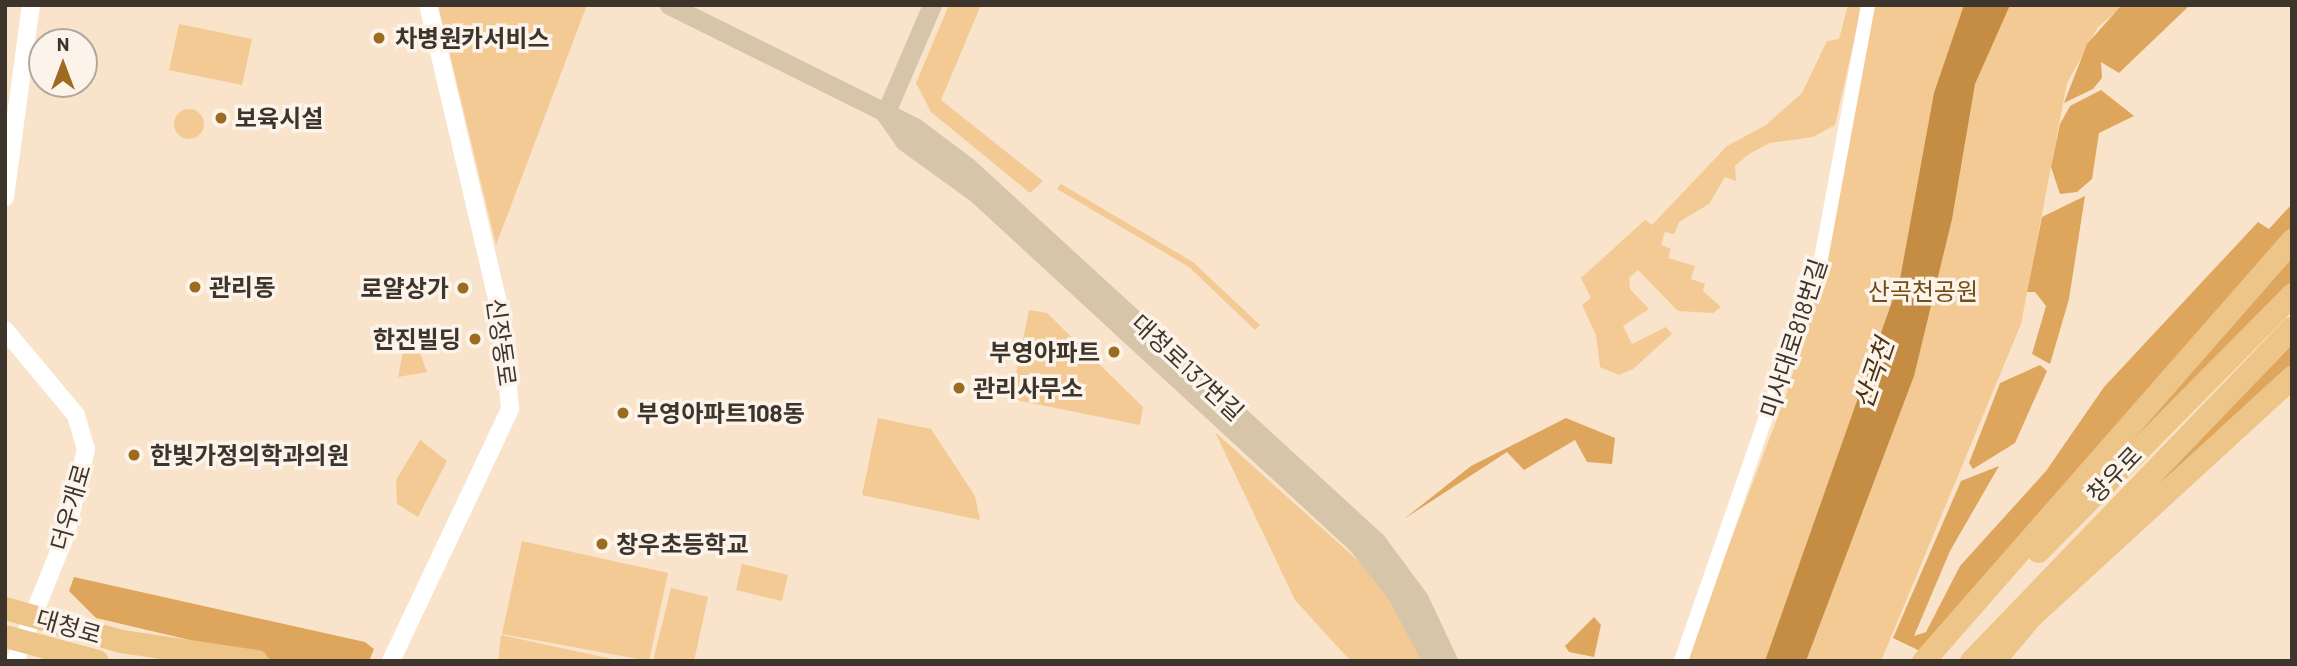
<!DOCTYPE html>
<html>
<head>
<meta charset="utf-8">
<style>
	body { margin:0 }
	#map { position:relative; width:2297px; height:666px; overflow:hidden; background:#f9e4cb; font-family:Barlow,"Noto Sans KR",sans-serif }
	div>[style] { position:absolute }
	.green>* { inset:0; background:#f3c994 }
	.round { border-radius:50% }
	.forest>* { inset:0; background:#dea65c }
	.water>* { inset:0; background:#c48d43 }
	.minor>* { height:14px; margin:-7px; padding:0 7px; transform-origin:7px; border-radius:7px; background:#fff }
	.tertiary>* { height:18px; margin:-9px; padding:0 9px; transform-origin:9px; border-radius:9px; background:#fff }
	.secondary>* { height:19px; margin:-9.5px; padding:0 9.5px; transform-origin:9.5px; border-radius:9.5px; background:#d7c5aa }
	.primary>* { height:23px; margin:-11.5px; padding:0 11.5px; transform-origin:11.5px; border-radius:11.5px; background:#eec589 }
	.dots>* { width:19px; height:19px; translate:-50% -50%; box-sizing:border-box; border:4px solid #fcf4ea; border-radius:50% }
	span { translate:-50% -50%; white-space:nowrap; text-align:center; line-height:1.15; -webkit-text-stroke:7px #fcf4ea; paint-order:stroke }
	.poi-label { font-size:24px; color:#3d352b; font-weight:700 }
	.left { translate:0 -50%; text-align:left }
	.right { translate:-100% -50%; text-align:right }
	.park-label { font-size:24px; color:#744e17 }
	.street-label { font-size:24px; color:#3d352b }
	.water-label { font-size:26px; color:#4a3213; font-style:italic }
	.frame { position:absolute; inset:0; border:7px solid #3d352b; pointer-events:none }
	.north { position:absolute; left:28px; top:28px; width:70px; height:70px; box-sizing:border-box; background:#fcf4ea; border:2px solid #b0a89e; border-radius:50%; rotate:0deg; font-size:19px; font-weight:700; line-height:28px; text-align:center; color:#3d352b }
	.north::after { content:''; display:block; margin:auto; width:24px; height:32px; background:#9d6b20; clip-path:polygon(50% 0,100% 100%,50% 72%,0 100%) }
</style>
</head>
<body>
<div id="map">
	<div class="green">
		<i style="clip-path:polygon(438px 5px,587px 5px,496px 245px)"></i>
		<i style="clip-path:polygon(949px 5px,981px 5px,941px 100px,1043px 181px,1030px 193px,931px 112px,916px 83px)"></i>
		<i style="clip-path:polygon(1848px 5px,1862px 5px,1835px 125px,1813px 137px,1770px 143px,1749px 154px,1735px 166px,1736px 181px,1725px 177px,1709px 204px,1679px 222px,1674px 234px,1665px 232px,1661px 245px,1671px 249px,1668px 258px,1695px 266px,1691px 279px,1705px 284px,1703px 291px,1721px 307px,1713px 313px,1678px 311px,1638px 270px,1629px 278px,1630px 289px,1649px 309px,1623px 326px,1632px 344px,1666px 327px,1672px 334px,1633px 369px,1619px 375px,1600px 367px,1596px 335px,1582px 305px,1591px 298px,1581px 278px,1645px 220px,1652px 225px,1727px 146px,1766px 125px,1802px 93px,1827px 41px,1839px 39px)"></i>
		<i style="clip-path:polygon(1875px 5px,2124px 5px,2098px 27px,2067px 83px,2021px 324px,1881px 661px,1685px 661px,1786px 395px,1824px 272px)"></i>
		<i style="clip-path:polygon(179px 24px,252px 39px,242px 85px,169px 70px)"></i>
		<i class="round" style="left:174px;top:109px;width:30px;height:30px"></i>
		<i style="clip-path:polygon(1061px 184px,1193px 262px,1260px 325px,1255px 330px,1189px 267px,1057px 189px)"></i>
		<i style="clip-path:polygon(1029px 310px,1047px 313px,1143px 407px,1140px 425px,1011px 399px)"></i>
		<i style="clip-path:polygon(409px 323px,427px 372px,398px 377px)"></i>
		<i style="clip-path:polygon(878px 418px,931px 429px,975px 496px,980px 520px,862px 495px)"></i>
		<i style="clip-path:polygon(1215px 432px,1383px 583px,1425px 661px,1351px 661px,1334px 643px,1295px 600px)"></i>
		<i style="clip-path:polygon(420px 440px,447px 461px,418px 517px,397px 504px,396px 480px)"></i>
		<i style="clip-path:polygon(522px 541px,668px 573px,649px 661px,502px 634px)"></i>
		<i style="clip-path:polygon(742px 564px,788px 575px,782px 601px,736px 590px)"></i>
		<i style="clip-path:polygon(671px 588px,708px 597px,694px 661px,653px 661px)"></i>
		<i style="clip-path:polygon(501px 635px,621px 661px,498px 661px)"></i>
	</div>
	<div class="forest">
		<i style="clip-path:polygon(2190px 5px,2119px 73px,2101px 62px,2102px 78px,2093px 89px,2064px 103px,2087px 44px,2121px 6px)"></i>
		<i style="clip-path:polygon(2101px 90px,2134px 116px,2099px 133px,2092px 179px,2077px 192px,2060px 194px,2051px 167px,2060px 124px,2070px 106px)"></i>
		<i style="clip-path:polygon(2085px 196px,2069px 299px,2050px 364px,2032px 354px,2046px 306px,2035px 292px,2027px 292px,2042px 217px)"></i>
		<i style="clip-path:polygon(2292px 204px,2292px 227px,1920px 651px,1893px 638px,1961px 481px,1999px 466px,1950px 551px,1914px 636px,1926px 632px,1960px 566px,2046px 471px,2104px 387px,2258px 222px,2269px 229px)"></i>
		<i style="clip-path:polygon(2292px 250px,2292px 281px,2129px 446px,2123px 441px)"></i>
		<i style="clip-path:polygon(2292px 343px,2292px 368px,2099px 536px)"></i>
		<i style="clip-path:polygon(2040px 365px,2047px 371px,2015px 443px,1973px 469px,1969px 463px,2000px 383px)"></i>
		<i style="clip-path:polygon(1566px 418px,1615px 438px,1612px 464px,1587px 462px,1575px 440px,1524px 470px,1507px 452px,1404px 519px,1471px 466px)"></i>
		<i style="clip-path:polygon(74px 577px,365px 642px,374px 649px,369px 661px,279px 661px,96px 618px,69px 591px)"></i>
		<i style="clip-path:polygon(1594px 617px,1601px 625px,1594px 657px,1569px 652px,1565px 646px)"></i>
	</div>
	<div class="water">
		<i style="clip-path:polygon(1964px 5px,2010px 5px,1975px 84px,1952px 219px,1914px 376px,1806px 661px,1765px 661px,1900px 279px,1934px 93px)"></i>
	</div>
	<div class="minor">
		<i style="left:1681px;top:661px;width:426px;rotate:-70.8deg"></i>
		<i style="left:1821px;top:259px;width:258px;rotate:-79.5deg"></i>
	</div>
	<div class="tertiary">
		<i style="left:5px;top:197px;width:194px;rotate:-82.3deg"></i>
		<i style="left:5px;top:330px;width:111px;rotate:50.1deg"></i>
		<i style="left:76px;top:415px;width:35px;rotate:74deg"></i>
		<i style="left:86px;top:449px;width:87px;rotate:103.2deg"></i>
		<i style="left:66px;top:534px;width:137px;rotate:111.9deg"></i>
		<i style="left:391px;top:661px;width:279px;rotate:-64.7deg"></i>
		<i style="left:510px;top:409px;width:89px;rotate:-95.1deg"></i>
		<i style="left:502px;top:320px;width:324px;rotate:-103.2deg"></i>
	</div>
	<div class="secondary">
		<i style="left:669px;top:5px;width:275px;rotate:26.4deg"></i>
		<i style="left:915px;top:127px;width:66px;rotate:37deg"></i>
		<i style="left:968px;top:167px;width:553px;rotate:42.51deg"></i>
		<i style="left:1376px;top:541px;width:72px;rotate:53.4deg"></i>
		<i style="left:1419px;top:599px;width:68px;rotate:64.9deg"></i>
		<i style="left:885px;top:114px;width:119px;rotate:-66.7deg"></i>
		<i style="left:886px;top:115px;width:32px;rotate:55deg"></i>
		<i style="left:904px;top:141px;width:90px;rotate:36deg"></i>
		<i style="left:977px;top:194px;width:517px;rotate:42.65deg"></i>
		<i style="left:1357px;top:544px;width:63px;rotate:51.5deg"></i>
		<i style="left:1396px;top:593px;width:77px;rotate:62.1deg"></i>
	</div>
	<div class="primary">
		<i style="left:2038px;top:551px;width:361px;rotate:-45.3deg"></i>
		<i style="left:5px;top:608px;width:121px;rotate:15.9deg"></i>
		<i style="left:121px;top:641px;width:137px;rotate:8.4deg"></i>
		<i style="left:5px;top:636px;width:95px;rotate:15.2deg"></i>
		<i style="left:1923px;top:661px;width:560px;rotate:-48.77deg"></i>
		<i style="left:1971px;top:661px;width:463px;rotate:-46.1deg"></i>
		<i style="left:1993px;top:661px;width:59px;rotate:-49.8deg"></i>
		<i style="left:2031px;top:616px;width:354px;rotate:-42.5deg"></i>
	</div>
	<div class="dots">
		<i style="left:379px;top:38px;background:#9d6b20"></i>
		<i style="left:221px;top:118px;background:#9d6b20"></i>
		<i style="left:195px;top:287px;background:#9d6b20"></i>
		<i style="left:463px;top:288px;background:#9d6b20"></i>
		<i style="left:475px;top:339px;background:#9d6b20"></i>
		<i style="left:1114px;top:352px;background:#9d6b20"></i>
		<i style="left:959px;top:388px;background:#9d6b20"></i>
		<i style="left:623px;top:413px;background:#9d6b20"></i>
		<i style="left:134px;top:455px;background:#9d6b20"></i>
		<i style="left:602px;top:544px;background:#9d6b20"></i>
	</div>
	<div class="poi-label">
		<span class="left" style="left:395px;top:38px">차병원카서비스</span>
		<span class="left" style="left:235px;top:118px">보육시설</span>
		<span class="left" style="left:209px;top:287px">관리동</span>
		<span class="right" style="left:449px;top:288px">로얄상가</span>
		<span class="right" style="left:461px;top:339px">한진빌딩</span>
		<span class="right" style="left:1100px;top:352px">부영아파트</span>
		<span class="left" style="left:973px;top:388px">관리사무소</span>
		<span class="left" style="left:637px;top:413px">부영아파트108동</span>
		<span class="left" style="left:150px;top:455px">한빛가정의학과의원</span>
		<span class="left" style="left:616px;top:544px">창우초등학교</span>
	</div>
	<div class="park-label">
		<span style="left:1923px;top:291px">산곡천공원</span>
	</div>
	<div class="street-label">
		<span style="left:1793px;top:338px;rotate:-72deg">미사대로818번길</span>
		<span style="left:502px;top:342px;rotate:82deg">신장동로</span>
		<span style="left:1188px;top:367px;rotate:43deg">대청로137번길</span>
		<span style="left:2114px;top:474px;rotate:-46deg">창우로</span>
		<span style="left:70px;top:507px;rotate:-74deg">더우개로</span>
		<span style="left:69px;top:626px;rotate:16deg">대청로</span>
	</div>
	<div class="water-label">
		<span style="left:1873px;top:373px;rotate:-71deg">산곡천</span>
	</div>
	<div class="frame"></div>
	<div class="north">N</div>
</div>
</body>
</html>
